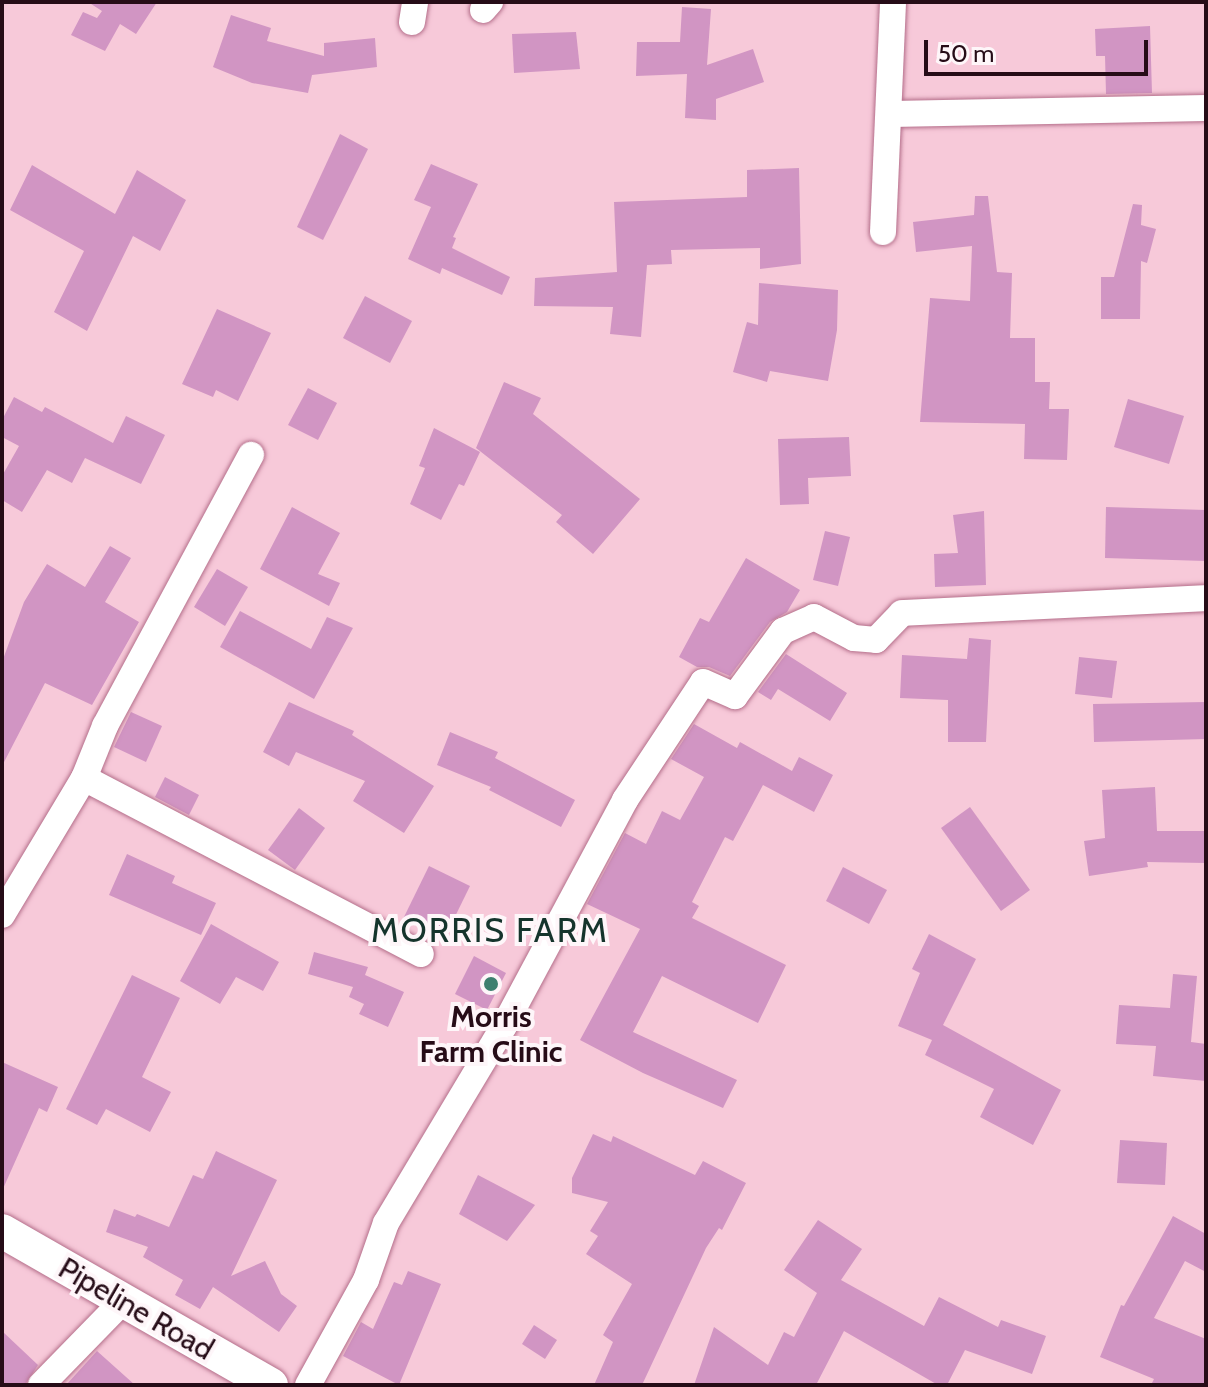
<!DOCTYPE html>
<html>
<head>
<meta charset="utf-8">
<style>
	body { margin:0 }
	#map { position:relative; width:1208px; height:1387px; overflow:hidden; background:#f7c9d9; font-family:Cabin,sans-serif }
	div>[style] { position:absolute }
	.building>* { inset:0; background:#d195c3 }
	.roads { filter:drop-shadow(0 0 2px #b46e8a) drop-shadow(0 0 2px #b46e8a) }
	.minor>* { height:26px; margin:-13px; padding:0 13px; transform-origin:13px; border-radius:13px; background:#fff }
	.tertiary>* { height:34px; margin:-17px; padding:0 17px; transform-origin:17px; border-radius:17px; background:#fff }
	.dots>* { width:22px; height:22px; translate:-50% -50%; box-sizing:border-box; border:4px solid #fef6f9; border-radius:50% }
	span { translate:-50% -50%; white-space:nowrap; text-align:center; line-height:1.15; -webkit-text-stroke:8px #fef6f9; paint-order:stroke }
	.poi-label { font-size:30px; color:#260c17; font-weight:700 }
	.street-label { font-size:30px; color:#260c17 }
	.quarter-label { font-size:34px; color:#15342c; letter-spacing:2px }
	.frame { position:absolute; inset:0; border:4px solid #260c17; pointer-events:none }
	.scale { position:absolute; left:924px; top:40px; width:224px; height:36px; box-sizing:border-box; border:4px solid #260c17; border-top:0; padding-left:10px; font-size:24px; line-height:28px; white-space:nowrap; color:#260c17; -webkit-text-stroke:6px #fef6f9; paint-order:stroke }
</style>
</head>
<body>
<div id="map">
	<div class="building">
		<i style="clip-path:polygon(88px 2px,157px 2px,136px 34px,120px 24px,105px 51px,71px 35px,83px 12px,97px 18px,102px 11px)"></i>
		<i style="clip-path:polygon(682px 7px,711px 9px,707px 65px,753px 49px,764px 82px,716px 99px,716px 120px,685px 118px,687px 74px,636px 76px,637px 42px,680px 42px)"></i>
		<i style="clip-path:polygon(231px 15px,271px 28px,267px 41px,324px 56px,324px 43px,375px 38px,377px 67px,312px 75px,308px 93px,252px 83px,213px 67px)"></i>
		<i style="clip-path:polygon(1150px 26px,1152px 93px,1106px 94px,1105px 56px,1096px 56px,1095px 29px)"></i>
		<i style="clip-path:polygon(576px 32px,580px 69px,514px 73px,512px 34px)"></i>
		<i style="clip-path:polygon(340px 134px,368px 149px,323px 240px,297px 227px)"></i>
		<i style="clip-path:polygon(431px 164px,478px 184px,453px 237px,456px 238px,452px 248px,510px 277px,502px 295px,442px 268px,440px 274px,408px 259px,431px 207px,414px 200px)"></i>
		<i style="clip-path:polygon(32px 165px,115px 214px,137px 170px,186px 200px,160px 251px,133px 236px,87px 331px,54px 312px,84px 251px,10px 210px)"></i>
		<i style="clip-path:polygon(799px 168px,801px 264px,760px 269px,760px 248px,671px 250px,672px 264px,647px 265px,641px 337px,610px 334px,613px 307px,534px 306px,535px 278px,617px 272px,614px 202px,747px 197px,747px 170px)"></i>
		<i style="clip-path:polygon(975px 196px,988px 196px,997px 272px,1012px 273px,1010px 338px,1035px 338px,1035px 382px,1050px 382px,1049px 409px,1069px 409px,1067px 460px,1024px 459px,1025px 424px,920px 422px,930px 298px,970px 301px,972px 246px,916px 252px,913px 222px,974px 215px)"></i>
		<i style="clip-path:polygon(1133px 204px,1142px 205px,1141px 225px,1156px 229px,1147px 263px,1141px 261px,1140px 319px,1101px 319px,1101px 277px,1114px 277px)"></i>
		<i style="clip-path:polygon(759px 283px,838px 290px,837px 330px,828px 381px,770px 371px,767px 382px,733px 372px,747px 322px,758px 325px)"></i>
		<i style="clip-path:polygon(365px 296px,412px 321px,390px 363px,343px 338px)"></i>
		<i style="clip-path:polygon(217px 309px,271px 333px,238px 401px,216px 390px,213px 397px,182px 384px)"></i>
		<i style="clip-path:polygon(504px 382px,541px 398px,533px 414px,640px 499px,593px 554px,556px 522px,562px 515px,476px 448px)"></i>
		<i style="clip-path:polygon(308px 388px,337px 403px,318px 440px,288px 425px)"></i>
		<i style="clip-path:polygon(14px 397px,42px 412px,45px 407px,113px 443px,126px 416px,165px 435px,141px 484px,85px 458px,72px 483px,47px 470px,22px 512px,2px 500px,2px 476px,19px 446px,2px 437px,2px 420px)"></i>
		<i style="clip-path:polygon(1128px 399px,1184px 416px,1169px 464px,1114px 447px)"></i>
		<i style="clip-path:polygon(434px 428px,480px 452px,464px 486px,459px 484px,441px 520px,410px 504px,425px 468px,419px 466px)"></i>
		<i style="clip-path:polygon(849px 437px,851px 476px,808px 478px,809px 504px,780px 505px,778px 439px)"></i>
		<i style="clip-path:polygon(292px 507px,340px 533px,318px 574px,340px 583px,329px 606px,260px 569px)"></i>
		<i style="clip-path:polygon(1106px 507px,1206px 510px,1206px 561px,1105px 558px)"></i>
		<i style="clip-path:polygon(984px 511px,986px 585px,935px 587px,934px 554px,958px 553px,953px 515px)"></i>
		<i style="clip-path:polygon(825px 531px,850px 537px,838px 586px,813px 580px)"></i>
		<i style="clip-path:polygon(110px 546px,131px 558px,105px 602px,139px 622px,92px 705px,45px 683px,2px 766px,2px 662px,24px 602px,47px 564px,85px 587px)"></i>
		<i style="clip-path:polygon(746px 558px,800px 590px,787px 612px,770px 622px,730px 676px,709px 667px,697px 667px,679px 657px,700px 618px,709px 622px)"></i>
		<i style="clip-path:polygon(217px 569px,248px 587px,225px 626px,194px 607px)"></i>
		<i style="clip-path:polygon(240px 611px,311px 649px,327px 617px,353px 628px,314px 699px,220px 647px)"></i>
		<i style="clip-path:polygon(969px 638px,991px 640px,986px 742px,948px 742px,948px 700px,900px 698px,902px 655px,967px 659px)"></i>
		<i style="clip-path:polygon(786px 654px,847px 693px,830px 721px,778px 689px,771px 700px,758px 692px)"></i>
		<i style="clip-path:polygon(1079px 657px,1117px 661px,1112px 698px,1075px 694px)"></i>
		<i style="clip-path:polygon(289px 702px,354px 731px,352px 735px,434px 786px,404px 833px,353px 801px,365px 781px,296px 752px,289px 766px,263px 752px)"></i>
		<i style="clip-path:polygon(1206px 702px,1206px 739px,1094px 742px,1093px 704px)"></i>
		<i style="clip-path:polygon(131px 712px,162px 726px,146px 762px,114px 747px)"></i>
		<i style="clip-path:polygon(694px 724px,737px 748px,740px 742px,792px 771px,799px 757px,833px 775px,814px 812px,763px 785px,733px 841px,725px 837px,692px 902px,699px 906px,692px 918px,786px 965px,758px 1023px,662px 976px,633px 1032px,737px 1080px,723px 1108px,643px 1073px,580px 1040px,640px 929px,587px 904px,625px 833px,646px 844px,662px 811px,680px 820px,704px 777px,671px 759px)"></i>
		<i style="clip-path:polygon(450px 732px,498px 752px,495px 758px,575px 800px,561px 827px,489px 790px,491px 787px,437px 765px)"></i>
		<i style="clip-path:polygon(165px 777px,199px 795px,189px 815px,155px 797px)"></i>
		<i style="clip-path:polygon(1155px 787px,1157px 831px,1206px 831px,1206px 863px,1147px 862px,1148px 867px,1089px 876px,1084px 841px,1105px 838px,1102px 790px)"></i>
		<i style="clip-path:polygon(970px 807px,1030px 890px,1001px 911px,941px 828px)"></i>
		<i style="clip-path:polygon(299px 808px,325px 828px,295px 870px,268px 850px)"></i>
		<i style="clip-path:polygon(127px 854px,175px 876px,172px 883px,216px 903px,201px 935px,109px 895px)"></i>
		<i style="clip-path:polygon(429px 866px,470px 886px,444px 939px,403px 919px)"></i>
		<i style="clip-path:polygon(843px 867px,887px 890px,869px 924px,826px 901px)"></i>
		<i style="clip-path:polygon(211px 924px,279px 962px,263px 991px,236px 977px,220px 1004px,180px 981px)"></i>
		<i style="clip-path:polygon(929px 934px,976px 959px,943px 1025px,1061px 1090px,1033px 1145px,980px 1117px,994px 1089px,925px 1055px,932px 1040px,898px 1026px,920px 973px,912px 969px)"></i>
		<i style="clip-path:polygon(314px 952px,368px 967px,365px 975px,404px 992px,388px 1027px,359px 1014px,364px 1004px,349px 997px,353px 987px,308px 974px)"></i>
		<i style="clip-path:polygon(474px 956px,506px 973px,487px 1010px,455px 994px)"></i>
		<i style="clip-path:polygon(1173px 974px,1197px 976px,1191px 1042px,1206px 1044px,1206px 1081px,1153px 1076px,1156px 1046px,1116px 1044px,1119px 1005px,1170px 1008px)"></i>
		<i style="clip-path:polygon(132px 975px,180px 998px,142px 1077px,171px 1092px,150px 1132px,106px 1109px,97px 1125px,66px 1109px)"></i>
		<i style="clip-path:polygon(2px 1062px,58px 1087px,47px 1112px,39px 1108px,2px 1191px)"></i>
		<i style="clip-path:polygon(593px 1134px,611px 1142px,613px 1136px,695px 1175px,703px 1161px,746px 1183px,722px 1230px,719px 1228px,706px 1248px,642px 1385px,594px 1385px,613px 1342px,603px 1335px,632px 1284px,586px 1254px,598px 1236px,590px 1231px,608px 1202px,572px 1193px,572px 1178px)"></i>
		<i style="clip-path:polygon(1120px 1140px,1167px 1143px,1165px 1185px,1117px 1183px)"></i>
		<i style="clip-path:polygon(216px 1151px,277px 1180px,231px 1276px,265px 1261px,281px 1294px,297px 1306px,279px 1332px,213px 1287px,200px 1309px,175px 1295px,183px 1280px,143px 1257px,148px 1247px,106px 1232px,114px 1209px,135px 1217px,137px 1214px,169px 1227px,193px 1175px,203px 1179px)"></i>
		<i style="clip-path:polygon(478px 1175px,535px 1205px,507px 1241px,459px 1214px)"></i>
		<i style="clip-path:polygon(1173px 1216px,1206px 1234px,1206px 1272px,1185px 1261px,1154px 1318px,1206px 1339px,1206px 1385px,1151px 1385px,1154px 1379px,1100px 1357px,1121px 1305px,1124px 1306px)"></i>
		<i style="clip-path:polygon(818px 1220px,862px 1249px,841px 1280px,924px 1326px,939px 1297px,998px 1327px,1001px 1320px,1046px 1336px,1032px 1374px,965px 1350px,947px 1385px,938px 1385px,844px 1331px,816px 1385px,694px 1385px,714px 1327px,768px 1365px,784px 1332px,794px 1337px,817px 1293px,784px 1270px)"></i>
		<i style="clip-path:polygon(408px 1271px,441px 1284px,399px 1385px,343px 1356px,361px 1322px,373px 1329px,394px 1282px,402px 1285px)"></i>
		<i style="clip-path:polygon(534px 1325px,557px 1340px,545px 1359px,522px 1344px)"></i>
		<i style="clip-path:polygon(2px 1331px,38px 1365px,25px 1385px,2px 1385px)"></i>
		<i style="clip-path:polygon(97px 1351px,135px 1385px,66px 1385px)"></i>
	</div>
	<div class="roads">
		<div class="minor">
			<i style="left:483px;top:10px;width:11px;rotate:-49deg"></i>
			<i style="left:412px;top:22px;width:20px;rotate:-81deg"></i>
			<i style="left:891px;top:114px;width:315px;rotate:-1.1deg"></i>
			<i style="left:883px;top:232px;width:230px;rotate:-87.5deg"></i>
			<i style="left:84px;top:778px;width:380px;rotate:27.6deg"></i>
			<i style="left:2px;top:915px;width:160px;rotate:-59.1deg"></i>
			<i style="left:84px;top:778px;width:56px;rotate:-68deg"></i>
			<i style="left:105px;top:726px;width:308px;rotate:-61.7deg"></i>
			<i style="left:41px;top:1385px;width:116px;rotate:-45.7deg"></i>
			<i style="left:308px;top:1385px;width:120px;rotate:-61.1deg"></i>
			<i style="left:366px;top:1280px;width:60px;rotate:-70.7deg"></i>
			<i style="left:386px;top:1223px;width:230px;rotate:-59.1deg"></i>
			<i style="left:504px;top:1026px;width:256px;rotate:-61.8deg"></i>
			<i style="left:625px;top:800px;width:141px;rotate:-56.5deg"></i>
			<i style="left:703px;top:682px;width:35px;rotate:24deg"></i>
			<i style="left:735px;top:696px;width:81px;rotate:-53.6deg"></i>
			<i style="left:783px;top:631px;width:34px;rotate:-24deg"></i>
			<i style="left:814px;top:617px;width:45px;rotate:27.7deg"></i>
			<i style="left:854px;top:638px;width:22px;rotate:5deg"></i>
			<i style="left:876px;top:640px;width:37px;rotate:-46deg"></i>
			<i style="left:902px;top:613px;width:304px;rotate:-2.8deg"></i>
		</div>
		<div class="tertiary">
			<i style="left:2px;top:1231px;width:310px;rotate:29.8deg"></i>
		</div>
	</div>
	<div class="dots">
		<i style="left:491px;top:984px;background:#3e7f6f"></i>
	</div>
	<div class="poi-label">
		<span style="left:491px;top:1034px">Morris<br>Farm Clinic</span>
	</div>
	<div class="street-label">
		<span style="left:136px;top:1309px;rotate:30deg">Pipeline Road</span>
	</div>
	<div class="quarter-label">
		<span style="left:490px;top:931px">MORRIS FARM</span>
	</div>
	<div class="frame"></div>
	<div class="scale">50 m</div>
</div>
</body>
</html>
